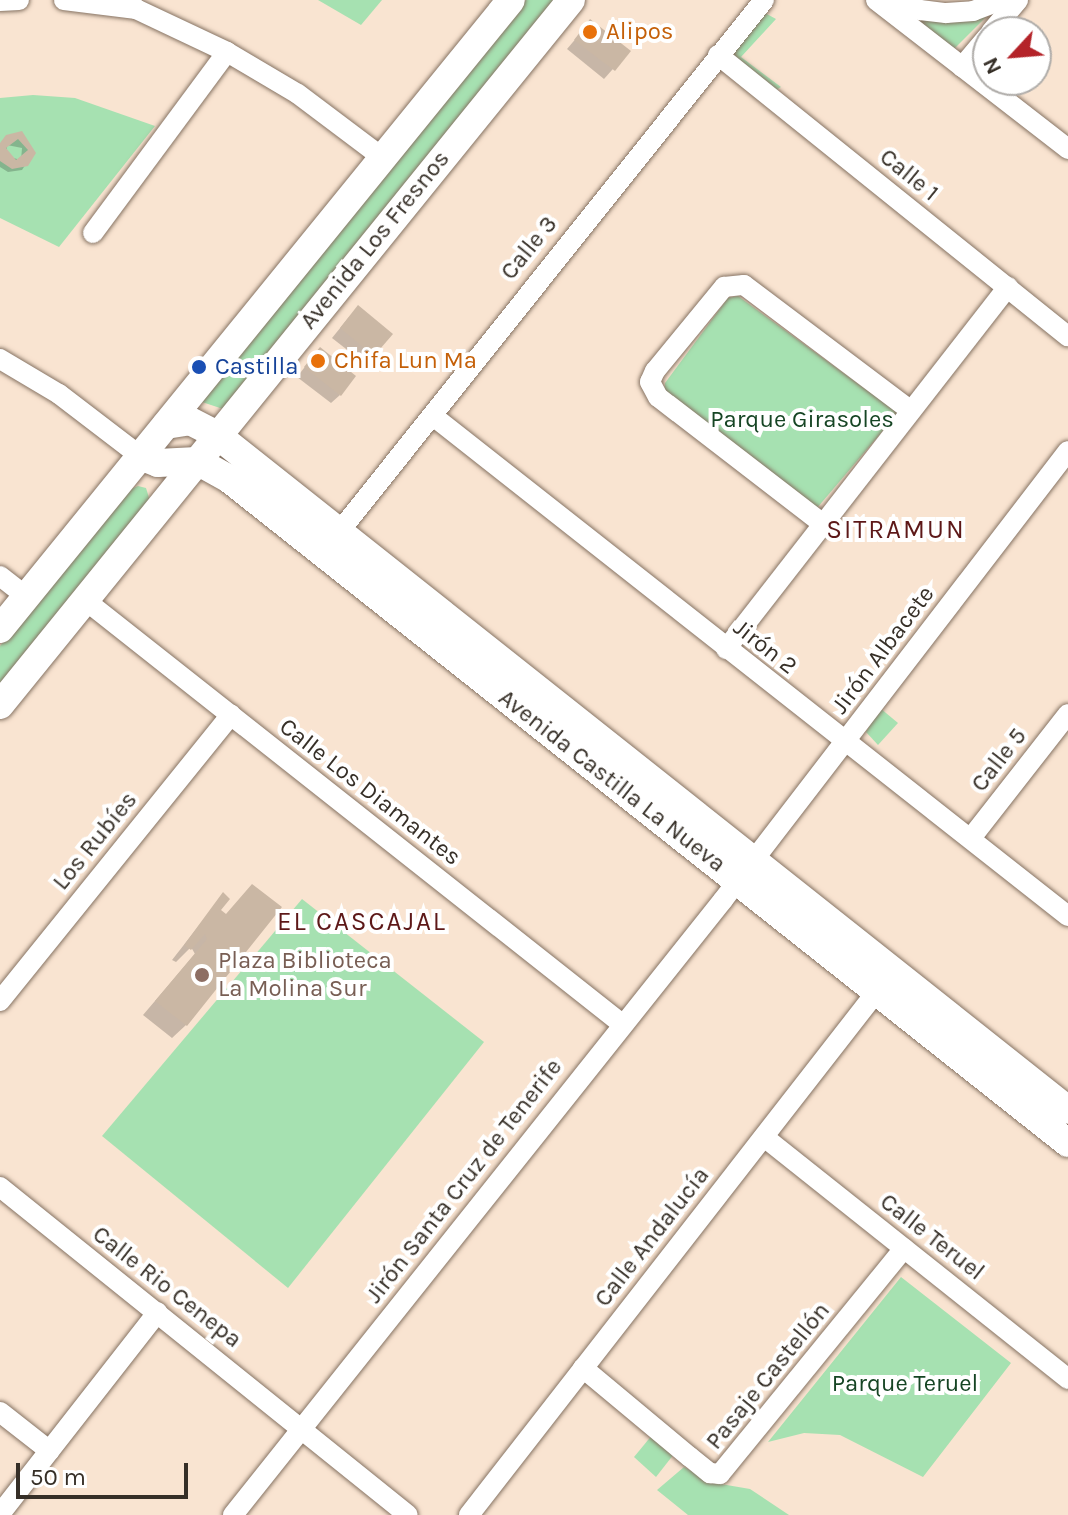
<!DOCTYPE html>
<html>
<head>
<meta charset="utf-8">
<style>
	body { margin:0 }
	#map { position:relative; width:1068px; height:1515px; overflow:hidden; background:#f9e4d1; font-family:Karla,sans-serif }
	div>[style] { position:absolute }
	.green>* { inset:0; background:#a6e1b1 }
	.shadow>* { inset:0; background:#0003 }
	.building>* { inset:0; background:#cab7a4 }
	.roads { filter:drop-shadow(0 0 2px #867363) drop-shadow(0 0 2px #867363) }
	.street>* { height:20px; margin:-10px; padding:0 10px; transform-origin:10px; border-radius:10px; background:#fff }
	.secondary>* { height:28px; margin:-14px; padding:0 14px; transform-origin:14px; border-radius:14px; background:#fff }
	.dots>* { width:22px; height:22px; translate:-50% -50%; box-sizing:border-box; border:4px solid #fff; border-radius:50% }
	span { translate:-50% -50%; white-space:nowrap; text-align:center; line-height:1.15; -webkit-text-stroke:8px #fff; paint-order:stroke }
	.food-label { font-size:24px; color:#c56008 }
	.left { translate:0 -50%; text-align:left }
	.street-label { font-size:24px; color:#362f27 }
	.transit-label { font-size:24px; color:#164399 }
	.park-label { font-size:24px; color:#164524 }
	.education-label { font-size:24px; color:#785e54 }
	.neighbourhood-label { font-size:26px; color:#5d1818; letter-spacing:2px }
	.north { position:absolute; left:972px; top:16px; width:80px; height:80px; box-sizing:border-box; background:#fff; border:2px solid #afaca9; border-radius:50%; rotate:244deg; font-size:22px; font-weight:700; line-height:32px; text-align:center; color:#362f27 }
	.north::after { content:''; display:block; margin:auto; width:28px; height:36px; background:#b42329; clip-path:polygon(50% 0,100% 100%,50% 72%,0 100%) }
	.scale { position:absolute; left:16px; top:1463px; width:172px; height:36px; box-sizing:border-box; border:4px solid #362f27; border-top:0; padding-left:10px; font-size:24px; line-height:28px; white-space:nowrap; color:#362f27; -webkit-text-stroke:6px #fff; paint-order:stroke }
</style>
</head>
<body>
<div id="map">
	<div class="green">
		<i style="clip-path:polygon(318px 0,382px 0,361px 25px)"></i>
		<i style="clip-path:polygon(526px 0,557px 0,223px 409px,202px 402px)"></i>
		<i style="clip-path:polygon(765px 13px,776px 19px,741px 57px,781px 87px,773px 92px,733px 58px,735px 45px)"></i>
		<i style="clip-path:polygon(986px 17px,953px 50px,914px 18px)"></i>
		<i style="clip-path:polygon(33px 95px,75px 98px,155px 126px,59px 247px,0 218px,0 98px)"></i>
		<i style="clip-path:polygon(738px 296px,898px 413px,817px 508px,664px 394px,665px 383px,728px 298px)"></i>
		<i style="clip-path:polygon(138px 486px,146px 488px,150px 501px,0 686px,0 646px,129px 490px)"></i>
		<i style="clip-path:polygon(880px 708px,898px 723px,878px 745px,866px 732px)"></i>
		<i style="clip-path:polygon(302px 899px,484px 1042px,288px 1288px,102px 1136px)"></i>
		<i style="clip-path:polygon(901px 1277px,1011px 1363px,923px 1477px,840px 1435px,804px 1433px,768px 1442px)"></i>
		<i style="clip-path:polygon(653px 1434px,674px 1454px,656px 1477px,634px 1457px)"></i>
		<i style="clip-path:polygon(684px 1467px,715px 1483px,750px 1489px,789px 1515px,688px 1515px,657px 1490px)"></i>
	</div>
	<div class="shadow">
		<i style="clip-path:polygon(590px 22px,628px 52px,604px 79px,567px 49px)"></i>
		<i style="clip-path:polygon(evenodd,22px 133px,33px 153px,22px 170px,8px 172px,0 167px,0 145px,22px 133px,7px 145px,22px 148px,21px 160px,6px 156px,7px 145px)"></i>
		<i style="clip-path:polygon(349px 317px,373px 355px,364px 363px,332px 338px)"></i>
		<i style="clip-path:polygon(311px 359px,340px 395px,331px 403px,297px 377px)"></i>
		<i style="clip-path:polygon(223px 895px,186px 1025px,172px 1038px,143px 1015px,195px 954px,191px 947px,176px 962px,172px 960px)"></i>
	</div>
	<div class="building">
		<i style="clip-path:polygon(590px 19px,631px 51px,615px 71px,574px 40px)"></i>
		<i style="clip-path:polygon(evenodd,22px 131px,36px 153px,28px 166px,12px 169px,0 161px,0 143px,6px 135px,22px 131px,18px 139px,28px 150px,16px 160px,6px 148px,18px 139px)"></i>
		<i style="clip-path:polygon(358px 305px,393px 334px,374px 356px,340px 328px)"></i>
		<i style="clip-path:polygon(320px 347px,356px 376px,341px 396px,304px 367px)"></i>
		<i style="clip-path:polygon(252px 884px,282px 907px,187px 1026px,155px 1001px,207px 939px,205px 934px,191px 950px,184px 945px,223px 892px,230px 899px,221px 910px,226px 914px)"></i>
	</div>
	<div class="roads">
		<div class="street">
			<i style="left:64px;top:0;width:73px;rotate:7.1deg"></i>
			<i style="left:136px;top:9px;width:101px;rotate:25.3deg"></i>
			<i style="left:227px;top:52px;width:82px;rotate:30.6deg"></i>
			<i style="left:298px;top:94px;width:106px;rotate:37deg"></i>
			<i style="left:876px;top:0;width:243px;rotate:37.8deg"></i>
			<i style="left:896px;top:0;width:26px;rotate:23deg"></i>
			<i style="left:920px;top:10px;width:26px;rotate:7deg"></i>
			<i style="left:946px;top:13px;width:27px;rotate:-4deg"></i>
			<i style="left:973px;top:11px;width:31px;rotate:-21deg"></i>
			<i style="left:0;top:1px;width:19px;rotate:-3deg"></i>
			<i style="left:991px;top:32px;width:42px;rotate:-49.8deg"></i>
			<i style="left:718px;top:55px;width:449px;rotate:38.8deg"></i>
			<i style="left:962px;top:67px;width:40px;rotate:-50deg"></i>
			<i style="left:93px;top:233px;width:225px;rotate:-53.5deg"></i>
			<i style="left:0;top:359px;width:69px;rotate:30.7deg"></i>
			<i style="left:59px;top:394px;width:102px;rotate:37.4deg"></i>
			<i style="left:433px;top:416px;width:808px;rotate:38.22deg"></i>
			<i style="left:823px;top:524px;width:208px;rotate:-142.4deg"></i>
			<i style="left:658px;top:397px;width:17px;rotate:-118deg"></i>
			<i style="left:650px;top:382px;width:12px;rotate:-66deg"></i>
			<i style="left:655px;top:371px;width:109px;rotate:-50.6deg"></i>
			<i style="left:724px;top:287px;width:20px;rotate:-6deg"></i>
			<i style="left:744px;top:285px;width:209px;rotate:37deg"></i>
			<i style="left:339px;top:532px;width:681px;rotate:-51.38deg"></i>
			<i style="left:0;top:576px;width:34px;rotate:38deg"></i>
			<i style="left:85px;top:600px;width:684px;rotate:38.29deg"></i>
			<i style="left:726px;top:649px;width:459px;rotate:-52.1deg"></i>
			<i style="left:971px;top:838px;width:157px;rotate:-52deg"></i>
			<i style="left:0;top:1001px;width:368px;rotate:-51.1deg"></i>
			<i style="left:764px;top:1137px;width:389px;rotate:38.5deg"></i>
			<i style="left:0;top:1187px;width:523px;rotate:38.8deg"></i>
			<i style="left:583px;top:1368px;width:139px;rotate:39.8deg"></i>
			<i style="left:690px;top:1457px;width:26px;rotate:39deg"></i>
			<i style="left:710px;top:1473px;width:10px;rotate:6deg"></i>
			<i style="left:720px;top:1474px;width:291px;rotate:-50.8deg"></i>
			<i style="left:0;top:1412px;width:63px;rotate:38deg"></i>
			<i style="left:0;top:1514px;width:256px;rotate:-52deg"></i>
			<i style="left:233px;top:1515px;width:786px;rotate:-51.45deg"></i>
			<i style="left:723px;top:900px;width:566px;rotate:-52.46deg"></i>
			<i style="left:469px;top:1515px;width:664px;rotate:-52.09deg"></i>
		</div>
		<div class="secondary">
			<i style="left:166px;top:425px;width:24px;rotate:-9deg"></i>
			<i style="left:190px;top:421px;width:30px;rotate:27deg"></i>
			<i style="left:217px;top:435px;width:1086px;rotate:38.42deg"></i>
			<i style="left:140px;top:456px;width:19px;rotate:21deg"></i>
			<i style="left:158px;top:463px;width:39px;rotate:-3deg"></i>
			<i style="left:197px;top:461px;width:35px;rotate:29deg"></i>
			<i style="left:228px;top:478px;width:1071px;rotate:38.37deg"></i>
			<i style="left:0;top:629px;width:810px;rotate:-50.91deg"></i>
			<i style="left:0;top:705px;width:907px;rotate:-50.99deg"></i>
		</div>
	</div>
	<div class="dots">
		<i style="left:590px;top:32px;background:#e8710a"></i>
		<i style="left:318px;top:361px;background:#e8710a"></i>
		<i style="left:199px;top:367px;background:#1a4fb4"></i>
		<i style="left:202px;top:975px;background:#8d6e63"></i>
	</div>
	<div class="food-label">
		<span class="left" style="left:606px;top:32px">Alipos</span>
		<span class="left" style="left:334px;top:361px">Chifa Lun Ma</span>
	</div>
	<div class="street-label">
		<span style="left:909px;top:175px;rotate:39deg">Calle 1</span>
		<span style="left:375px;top:240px;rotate:-51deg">Avenida Los Fresnos</span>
		<span style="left:529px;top:248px;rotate:-51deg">Calle 3</span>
		<span style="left:765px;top:647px;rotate:38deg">Jirón 2</span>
		<span style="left:883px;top:650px;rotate:-53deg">Jirón Albacete</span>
		<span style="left:999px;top:760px;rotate:-52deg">Calle 5</span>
		<span style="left:612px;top:781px;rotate:38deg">Avenida Castilla La Nueva</span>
		<span style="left:370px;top:792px;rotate:38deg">Calle Los Diamantes</span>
		<span style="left:95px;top:841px;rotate:-51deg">Los Rubíes</span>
		<span style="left:464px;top:1181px;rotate:-52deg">Jirón Santa Cruz de Tenerife</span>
		<span style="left:652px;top:1237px;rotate:-52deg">Calle Andalucía</span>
		<span style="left:932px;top:1237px;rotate:38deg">Calle Teruel</span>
		<span style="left:167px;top:1287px;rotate:38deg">Calle Rio Cenepa</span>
		<span style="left:768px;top:1376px;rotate:-51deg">Pasaje Castellón</span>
	</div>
	<div class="transit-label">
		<span class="left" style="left:215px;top:367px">Castilla</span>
	</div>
	<div class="park-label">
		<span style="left:802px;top:420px">Parque Girasoles</span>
		<span style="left:905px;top:1384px">Parque Teruel</span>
	</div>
	<div class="education-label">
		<span class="left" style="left:218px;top:975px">Plaza Biblioteca<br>La Molina Sur</span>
	</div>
	<div class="neighbourhood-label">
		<span style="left:896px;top:530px">SITRAMUN</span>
		<span style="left:362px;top:922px">EL CASCAJAL</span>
	</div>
	<div class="north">N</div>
	<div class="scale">50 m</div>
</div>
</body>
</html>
